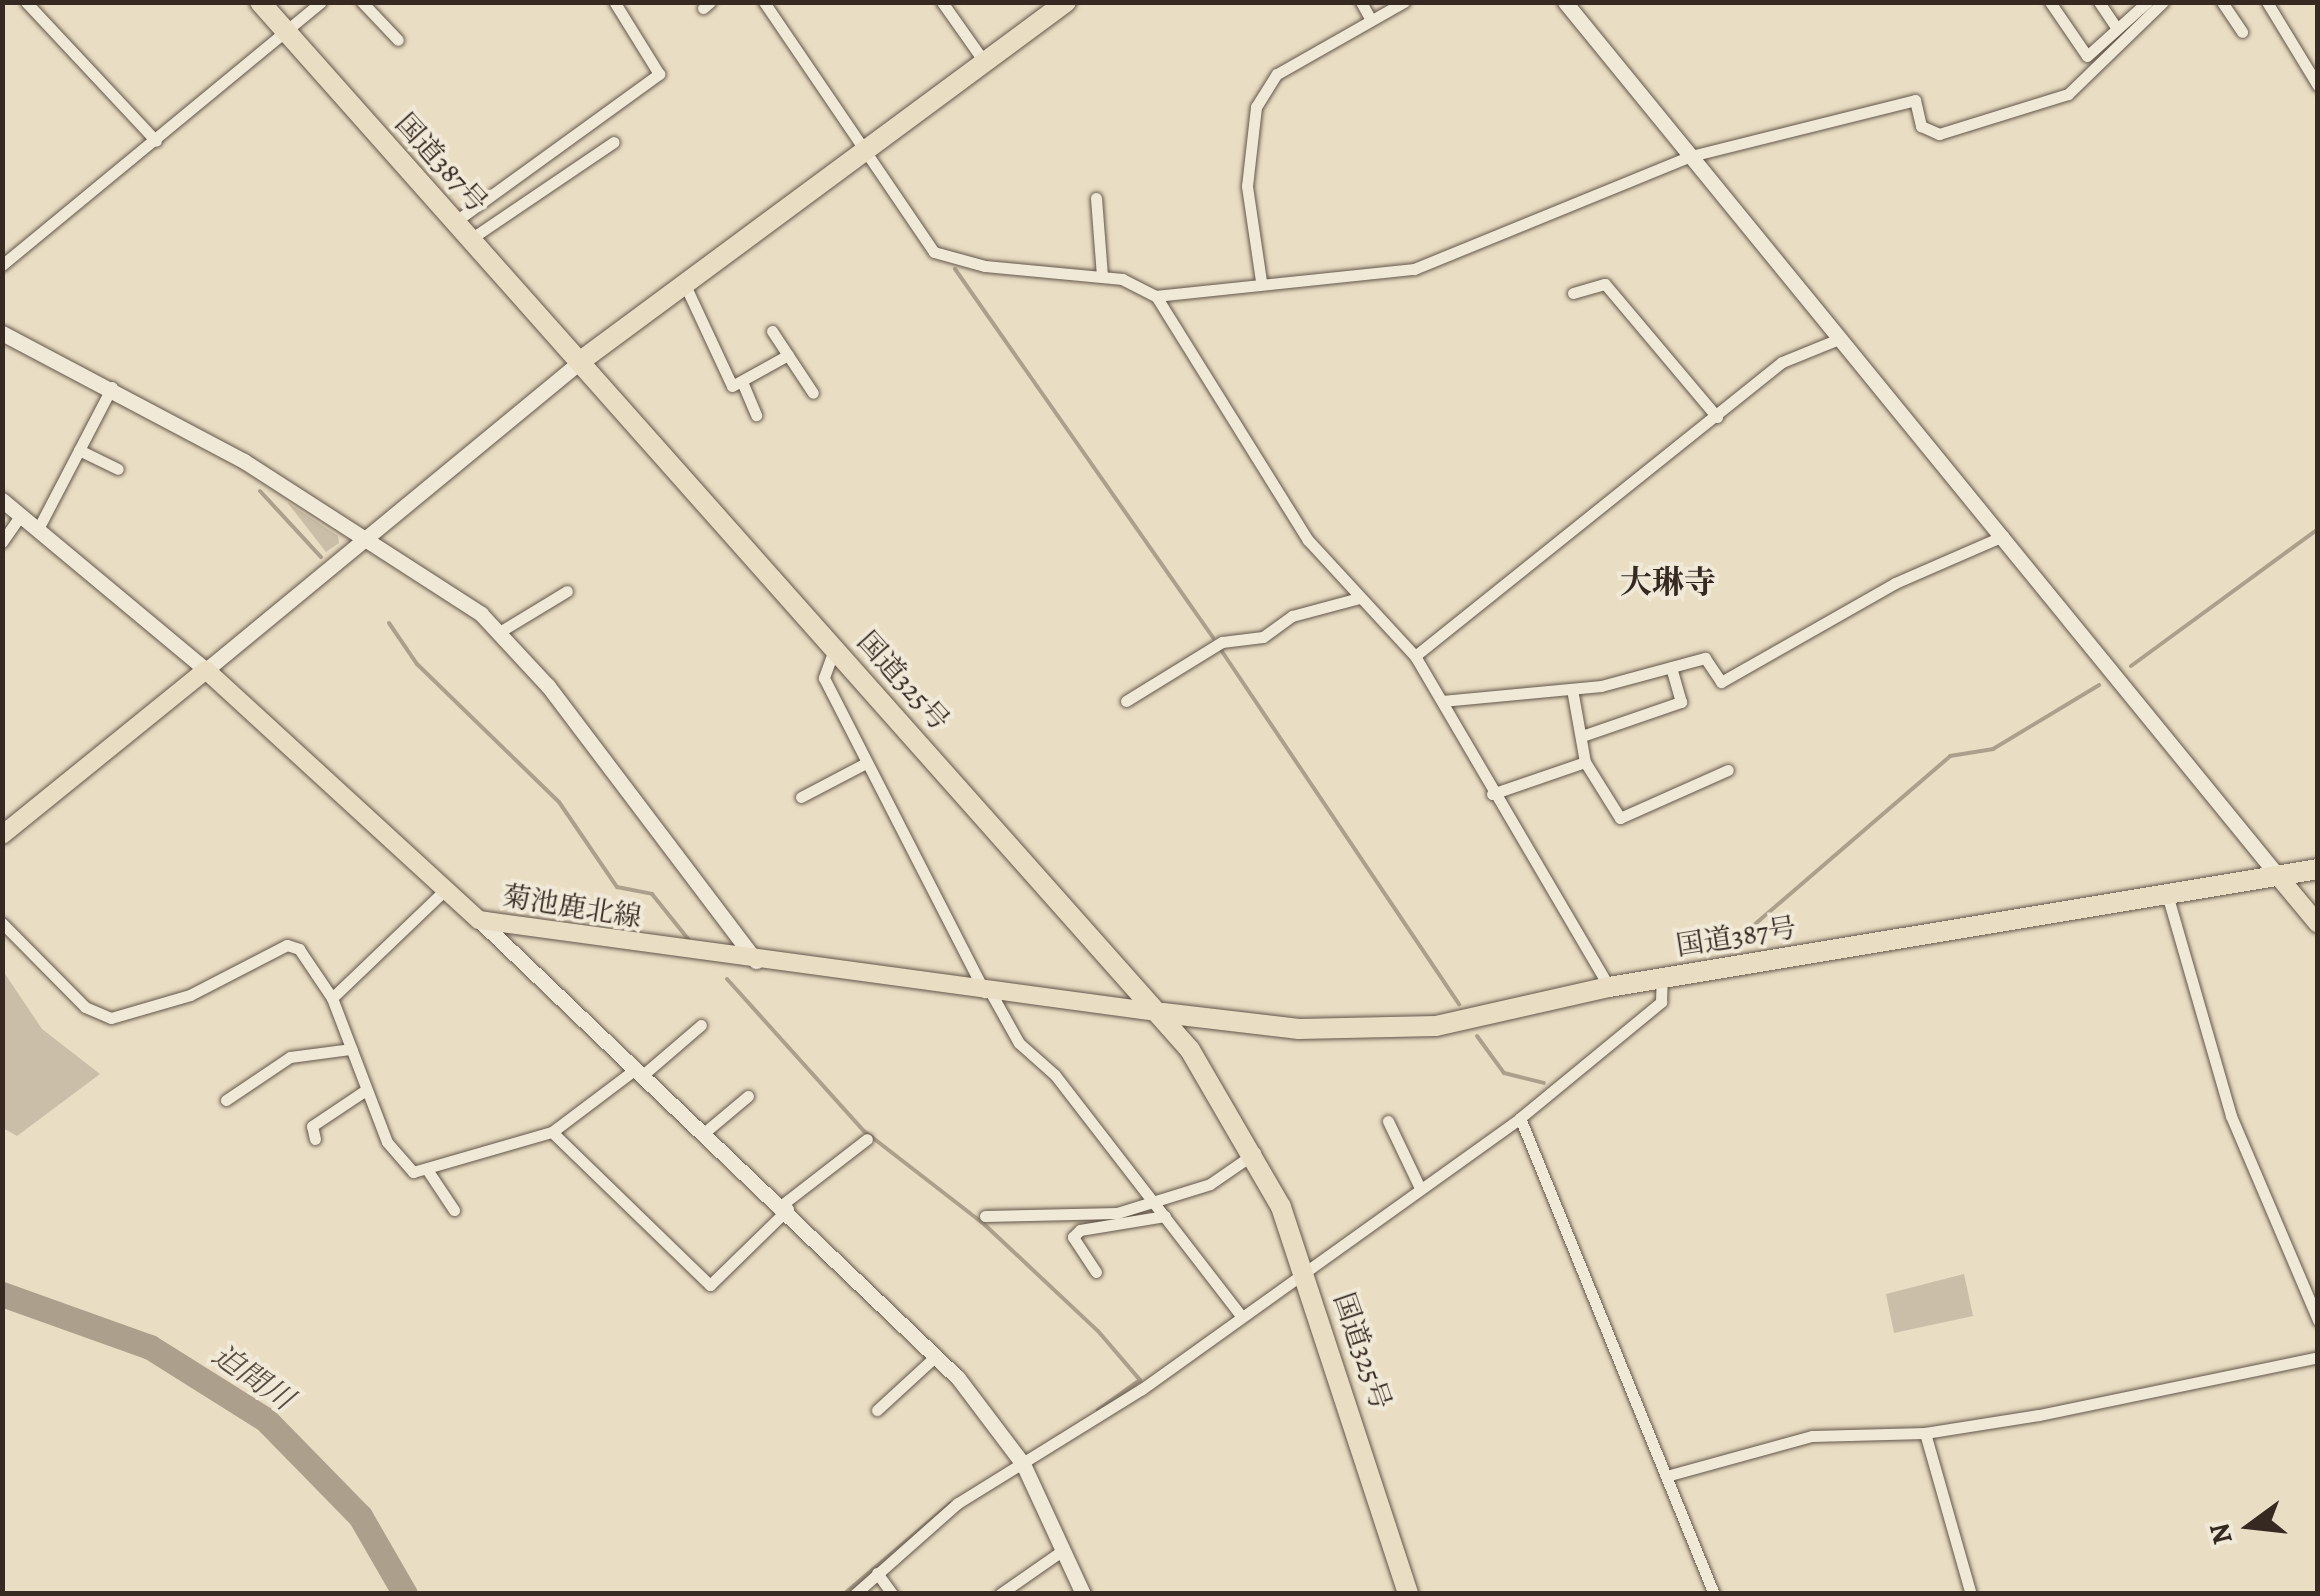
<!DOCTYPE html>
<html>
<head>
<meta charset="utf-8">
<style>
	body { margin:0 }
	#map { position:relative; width:2320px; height:1596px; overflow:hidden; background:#e9ddc3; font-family:Alegreya,"Noto Serif JP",serif }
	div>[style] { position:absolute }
	.green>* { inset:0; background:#cabea8 }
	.stream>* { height:4px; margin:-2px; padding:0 2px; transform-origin:2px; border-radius:2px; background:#aca08c }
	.river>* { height:25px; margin:-12.5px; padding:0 12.5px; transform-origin:12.5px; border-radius:12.5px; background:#aca08c }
	.roads { filter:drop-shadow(0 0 2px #62564a) drop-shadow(0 0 2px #62564a) }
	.street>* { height:11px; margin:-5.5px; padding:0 5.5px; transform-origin:5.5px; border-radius:5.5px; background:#f1e9d8 }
	.secondary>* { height:15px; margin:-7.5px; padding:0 7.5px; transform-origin:7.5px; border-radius:7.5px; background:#f1e9d8 }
	.primary>* { height:18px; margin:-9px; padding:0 9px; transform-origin:9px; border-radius:9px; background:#e9ddc3 }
	.highway>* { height:20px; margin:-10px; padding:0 10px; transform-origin:10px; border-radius:10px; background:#e9ddc3 }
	span { translate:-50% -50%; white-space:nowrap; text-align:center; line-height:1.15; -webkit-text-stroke:8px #f1e9d8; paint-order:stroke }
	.street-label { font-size:28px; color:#352922 }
	.water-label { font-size:30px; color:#594d42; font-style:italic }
	.quarter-label { font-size:32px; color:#352922; font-weight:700 }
	.frame { position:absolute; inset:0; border:5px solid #352922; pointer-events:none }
	.north { position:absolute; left:2200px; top:1476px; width:100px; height:100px; -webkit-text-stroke:8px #f1e9d8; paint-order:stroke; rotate:255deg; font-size:28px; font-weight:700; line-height:40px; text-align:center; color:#352922 }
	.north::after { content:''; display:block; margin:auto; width:35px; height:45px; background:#352922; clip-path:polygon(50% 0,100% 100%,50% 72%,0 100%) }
</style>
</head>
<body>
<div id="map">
	<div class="green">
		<i style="clip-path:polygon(287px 502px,338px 536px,339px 543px,326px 552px)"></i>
		<i style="clip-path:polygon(3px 971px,42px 1029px,100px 1074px,17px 1136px,3px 1128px)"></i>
		<i style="clip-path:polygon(1964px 1274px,1973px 1316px,1894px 1333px,1886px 1294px)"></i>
	</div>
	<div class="stream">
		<i style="left:955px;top:269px;width:450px;rotate:55deg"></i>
		<i style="left:260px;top:491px;width:90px;rotate:47.3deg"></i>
		<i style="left:389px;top:623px;width:50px;rotate:55.7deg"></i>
		<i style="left:417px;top:664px;width:198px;rotate:44.2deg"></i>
		<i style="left:559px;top:802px;width:103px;rotate:55.7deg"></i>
		<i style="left:617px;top:887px;width:36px;rotate:11deg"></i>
		<i style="left:652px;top:894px;width:59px;rotate:51.2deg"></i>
		<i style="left:1221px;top:650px;width:427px;rotate:56.1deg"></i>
		<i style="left:2131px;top:666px;width:232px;rotate:-36.2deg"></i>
		<i style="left:1726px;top:949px;width:296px;rotate:-40.7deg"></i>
		<i style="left:1950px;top:756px;width:44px;rotate:-9.2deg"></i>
		<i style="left:1993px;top:749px;width:124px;rotate:-31.1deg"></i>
		<i style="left:727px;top:979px;width:205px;rotate:48deg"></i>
		<i style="left:864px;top:1131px;width:153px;rotate:37.8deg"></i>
		<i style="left:985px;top:1225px;width:155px;rotate:43.2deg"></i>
		<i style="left:1098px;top:1331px;width:65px;rotate:49.4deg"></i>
		<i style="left:1140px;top:1380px;width:52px;rotate:144.5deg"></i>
		<i style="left:1477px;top:1036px;width:46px;rotate:53.9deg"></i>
		<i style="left:1504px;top:1073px;width:41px;rotate:14deg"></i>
		<i style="left:844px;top:1594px;width:140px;rotate:-40.4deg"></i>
	</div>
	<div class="river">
		<i style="left:2px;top:1294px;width:157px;rotate:19.7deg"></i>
		<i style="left:150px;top:1347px;width:136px;rotate:32.1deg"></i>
		<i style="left:265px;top:1419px;width:136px;rotate:45.6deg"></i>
		<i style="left:360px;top:1516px;width:90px;rotate:60deg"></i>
	</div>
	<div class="roads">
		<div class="street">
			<i style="left:26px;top:2px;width:190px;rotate:46.9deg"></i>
			<i style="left:362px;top:2px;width:52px;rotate:46.5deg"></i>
			<i style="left:764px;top:2px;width:302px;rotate:55.8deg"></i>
			<i style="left:934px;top:252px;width:53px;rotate:15.4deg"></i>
			<i style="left:985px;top:266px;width:138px;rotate:5.4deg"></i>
			<i style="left:1122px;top:279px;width:38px;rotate:27deg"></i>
			<i style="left:1156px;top:296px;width:287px;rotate:58.1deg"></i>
			<i style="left:1308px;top:540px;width:158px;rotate:47.3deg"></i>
			<i style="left:1415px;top:656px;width:384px;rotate:59.6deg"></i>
			<i style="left:942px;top:2px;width:75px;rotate:54.8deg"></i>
			<i style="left:1361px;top:2px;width:18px;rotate:61deg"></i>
			<i style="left:2050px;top:2px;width:65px;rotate:55.6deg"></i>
			<i style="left:2087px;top:56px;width:81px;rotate:-42deg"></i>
			<i style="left:2099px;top:2px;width:32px;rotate:56deg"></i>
			<i style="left:2222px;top:2px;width:36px;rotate:56deg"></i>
			<i style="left:2267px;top:2px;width:98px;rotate:58.7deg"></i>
			<i style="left:703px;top:8px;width:9px;rotate:-41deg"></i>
			<i style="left:1096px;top:198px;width:78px;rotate:85.6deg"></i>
			<i style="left:456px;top:221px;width:251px;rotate:-35.9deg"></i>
			<i style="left:659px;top:74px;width:84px;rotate:-121.8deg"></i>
			<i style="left:472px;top:238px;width:171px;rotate:-34.1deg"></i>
			<i style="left:2px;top:265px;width:413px;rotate:-39.5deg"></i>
			<i style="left:1261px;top:281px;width:96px;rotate:-98.4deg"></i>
			<i style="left:1247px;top:186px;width:80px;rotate:-83.5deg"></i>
			<i style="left:1256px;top:107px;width:39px;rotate:-58deg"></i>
			<i style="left:1277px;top:74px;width:146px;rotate:-29.6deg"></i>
			<i style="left:685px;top:285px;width:111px;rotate:65deg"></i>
			<i style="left:732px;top:386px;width:64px;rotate:-29deg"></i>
			<i style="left:1573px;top:293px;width:33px;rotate:-16deg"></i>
			<i style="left:1605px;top:284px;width:174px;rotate:49.9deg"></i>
			<i style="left:1156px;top:296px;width:259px;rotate:-6deg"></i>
			<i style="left:1414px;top:269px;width:299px;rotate:-22.2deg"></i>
			<i style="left:1691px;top:156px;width:231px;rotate:-14deg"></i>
			<i style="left:1915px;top:100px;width:27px;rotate:77deg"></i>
			<i style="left:1921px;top:126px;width:20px;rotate:24deg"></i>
			<i style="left:1939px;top:134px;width:135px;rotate:-17.2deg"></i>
			<i style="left:2068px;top:94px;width:132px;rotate:-44.1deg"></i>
			<i style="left:772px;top:331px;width:74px;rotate:56.5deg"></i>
			<i style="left:743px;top:384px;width:34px;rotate:67deg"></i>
			<i style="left:79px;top:450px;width:43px;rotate:26deg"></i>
			<i style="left:38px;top:529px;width:160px;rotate:-62.5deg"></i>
			<i style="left:2px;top:542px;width:33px;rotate:-55deg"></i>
			<i style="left:501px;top:631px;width:77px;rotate:-31.2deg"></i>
			<i style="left:835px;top:647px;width:33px;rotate:110deg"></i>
			<i style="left:824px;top:678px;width:353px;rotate:62.9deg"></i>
			<i style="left:1415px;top:656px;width:470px;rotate:-38.7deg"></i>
			<i style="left:1782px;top:362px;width:64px;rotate:-22.1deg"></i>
			<i style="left:1572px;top:689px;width:74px;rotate:79.9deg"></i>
			<i style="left:1126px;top:701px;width:113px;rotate:-31.6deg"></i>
			<i style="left:1222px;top:642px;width:41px;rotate:-7deg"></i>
			<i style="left:1263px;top:637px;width:36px;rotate:-36deg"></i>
			<i style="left:1292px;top:616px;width:69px;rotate:-15deg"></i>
			<i style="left:1442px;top:701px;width:160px;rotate:-5.4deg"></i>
			<i style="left:1601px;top:686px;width:108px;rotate:-15.1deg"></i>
			<i style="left:1705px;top:658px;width:29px;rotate:56deg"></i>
			<i style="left:1721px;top:682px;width:200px;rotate:-29.6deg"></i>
			<i style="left:1895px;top:583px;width:118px;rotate:-23.5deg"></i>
			<i style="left:1582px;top:736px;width:105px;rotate:-19deg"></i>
			<i style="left:1681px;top:702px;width:36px;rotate:-106deg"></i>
			<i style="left:1492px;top:794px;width:98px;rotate:-19deg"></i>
			<i style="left:1585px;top:762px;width:66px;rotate:58deg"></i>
			<i style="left:1620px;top:818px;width:118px;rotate:-24deg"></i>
			<i style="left:801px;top:797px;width:73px;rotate:-27.6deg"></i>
			<i style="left:2167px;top:894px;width:231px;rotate:73.9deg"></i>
			<i style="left:2231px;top:1116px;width:222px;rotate:66.9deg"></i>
			<i style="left:2px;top:923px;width:118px;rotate:45.3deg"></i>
			<i style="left:85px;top:1007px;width:28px;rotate:23deg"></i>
			<i style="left:111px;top:1018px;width:82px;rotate:-16.2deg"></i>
			<i style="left:190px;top:995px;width:109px;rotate:-27.3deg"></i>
			<i style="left:287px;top:945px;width:13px;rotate:18deg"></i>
			<i style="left:299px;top:949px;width:59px;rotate:56deg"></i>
			<i style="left:332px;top:998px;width:154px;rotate:69.1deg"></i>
			<i style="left:387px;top:1142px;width:40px;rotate:49deg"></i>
			<i style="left:413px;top:1172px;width:145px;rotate:-16.1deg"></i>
			<i style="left:552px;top:1132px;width:106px;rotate:-37deg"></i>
			<i style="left:991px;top:993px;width:57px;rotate:60.8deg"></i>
			<i style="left:1019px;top:1043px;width:48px;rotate:41.6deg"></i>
			<i style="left:1055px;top:1075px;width:304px;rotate:52.3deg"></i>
			<i style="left:332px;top:998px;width:158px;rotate:-43.7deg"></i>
			<i style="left:644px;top:1074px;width:75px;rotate:-40.7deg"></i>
			<i style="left:226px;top:1100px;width:77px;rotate:-33.9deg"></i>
			<i style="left:290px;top:1057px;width:62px;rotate:-7.5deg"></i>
			<i style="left:1520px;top:1118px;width:514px;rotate:67.83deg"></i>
			<i style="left:1388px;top:1121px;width:74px;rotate:64.5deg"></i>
			<i style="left:552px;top:1132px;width:220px;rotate:44.1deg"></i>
			<i style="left:710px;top:1285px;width:109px;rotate:-44.3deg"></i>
			<i style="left:705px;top:1132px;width:56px;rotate:-39.9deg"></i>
			<i style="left:315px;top:1139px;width:13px;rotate:-103deg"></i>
			<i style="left:312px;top:1126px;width:65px;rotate:-33.7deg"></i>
			<i style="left:428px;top:1171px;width:47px;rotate:56.3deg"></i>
			<i style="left:783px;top:1204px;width:106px;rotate:-37.7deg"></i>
			<i style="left:985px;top:1216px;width:132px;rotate:-1.3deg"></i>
			<i style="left:1117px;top:1213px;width:97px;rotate:-17.3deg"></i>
			<i style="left:1210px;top:1184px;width:55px;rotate:-34.6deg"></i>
			<i style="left:1096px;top:1272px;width:42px;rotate:-123.3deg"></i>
			<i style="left:1073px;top:1237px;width:10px;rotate:-45deg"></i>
			<i style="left:1080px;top:1230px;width:86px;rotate:-9.4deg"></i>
			<i style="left:877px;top:1410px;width:81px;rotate:-42.5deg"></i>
			<i style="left:1925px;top:1433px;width:167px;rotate:74.1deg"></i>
			<i style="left:1670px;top:1475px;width:147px;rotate:-15.4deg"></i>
			<i style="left:1812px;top:1436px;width:113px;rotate:-1.5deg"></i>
			<i style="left:1925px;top:1433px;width:115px;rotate:-9deg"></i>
			<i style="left:2039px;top:1415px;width:285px;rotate:-11.7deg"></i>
			<i style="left:877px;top:1573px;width:26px;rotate:54deg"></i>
			<i style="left:855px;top:1594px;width:137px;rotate:-41.5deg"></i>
			<i style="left:958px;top:1503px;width:216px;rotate:-31.8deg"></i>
			<i style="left:1142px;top:1389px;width:465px;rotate:-35.6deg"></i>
			<i style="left:1520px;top:1118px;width:183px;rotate:-39.4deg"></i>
			<i style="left:1661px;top:1002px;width:24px;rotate:-88deg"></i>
			<i style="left:1000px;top:1594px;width:77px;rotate:-34.9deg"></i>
		</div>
		<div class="secondary">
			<i style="left:1565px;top:2px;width:1128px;rotate:50.79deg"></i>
			<i style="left:2px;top:333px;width:274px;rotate:27.9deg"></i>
			<i style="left:244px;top:461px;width:282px;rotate:32.8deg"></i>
			<i style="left:481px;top:614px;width:98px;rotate:47.1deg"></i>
			<i style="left:548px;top:686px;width:345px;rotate:52.9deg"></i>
			<i style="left:2px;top:500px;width:266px;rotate:39.8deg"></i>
			<i style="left:206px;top:670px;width:487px;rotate:-39.5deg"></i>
			<i style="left:479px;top:920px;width:663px;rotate:43.72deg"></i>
			<i style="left:958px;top:1378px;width:108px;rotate:52.9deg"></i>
			<i style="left:1023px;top:1464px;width:143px;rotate:65.2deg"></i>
		</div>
		<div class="primary">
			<i style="left:2px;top:835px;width:262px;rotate:-39deg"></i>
			<i style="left:206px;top:670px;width:370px;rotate:42.5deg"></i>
			<i style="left:479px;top:920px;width:690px;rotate:7.74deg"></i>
			<i style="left:2278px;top:876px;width:62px;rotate:50.2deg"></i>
		</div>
		<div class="highway">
			<i style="left:260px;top:2px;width:1401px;rotate:48.41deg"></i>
			<i style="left:1190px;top:1050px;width:181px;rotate:59.9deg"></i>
			<i style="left:1281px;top:1207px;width:407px;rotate:71.8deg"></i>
			<i style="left:582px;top:360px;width:602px;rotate:-36.49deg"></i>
			<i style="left:1163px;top:1013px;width:137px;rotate:6.7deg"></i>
			<i style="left:1299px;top:1029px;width:137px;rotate:-1.3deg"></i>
			<i style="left:1436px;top:1026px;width:177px;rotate:-12.7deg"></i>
			<i style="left:1609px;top:987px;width:719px;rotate:-9.45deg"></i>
		</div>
	</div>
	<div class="street-label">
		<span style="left:441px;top:163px;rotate:48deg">国道387号</span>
		<span style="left:903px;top:681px;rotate:48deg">国道325号</span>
		<span style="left:572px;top:907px;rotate:9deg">菊池鹿北線</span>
		<span style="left:1736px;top:937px;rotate:-9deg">国道387号</span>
		<span style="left:1362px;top:1351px;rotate:71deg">国道325号</span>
	</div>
	<div class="water-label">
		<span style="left:253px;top:1377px;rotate:35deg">迫間川</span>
	</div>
	<div class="quarter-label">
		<span style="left:1668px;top:582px">大琳寺</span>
	</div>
	<div class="frame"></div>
	<div class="north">N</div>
</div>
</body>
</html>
